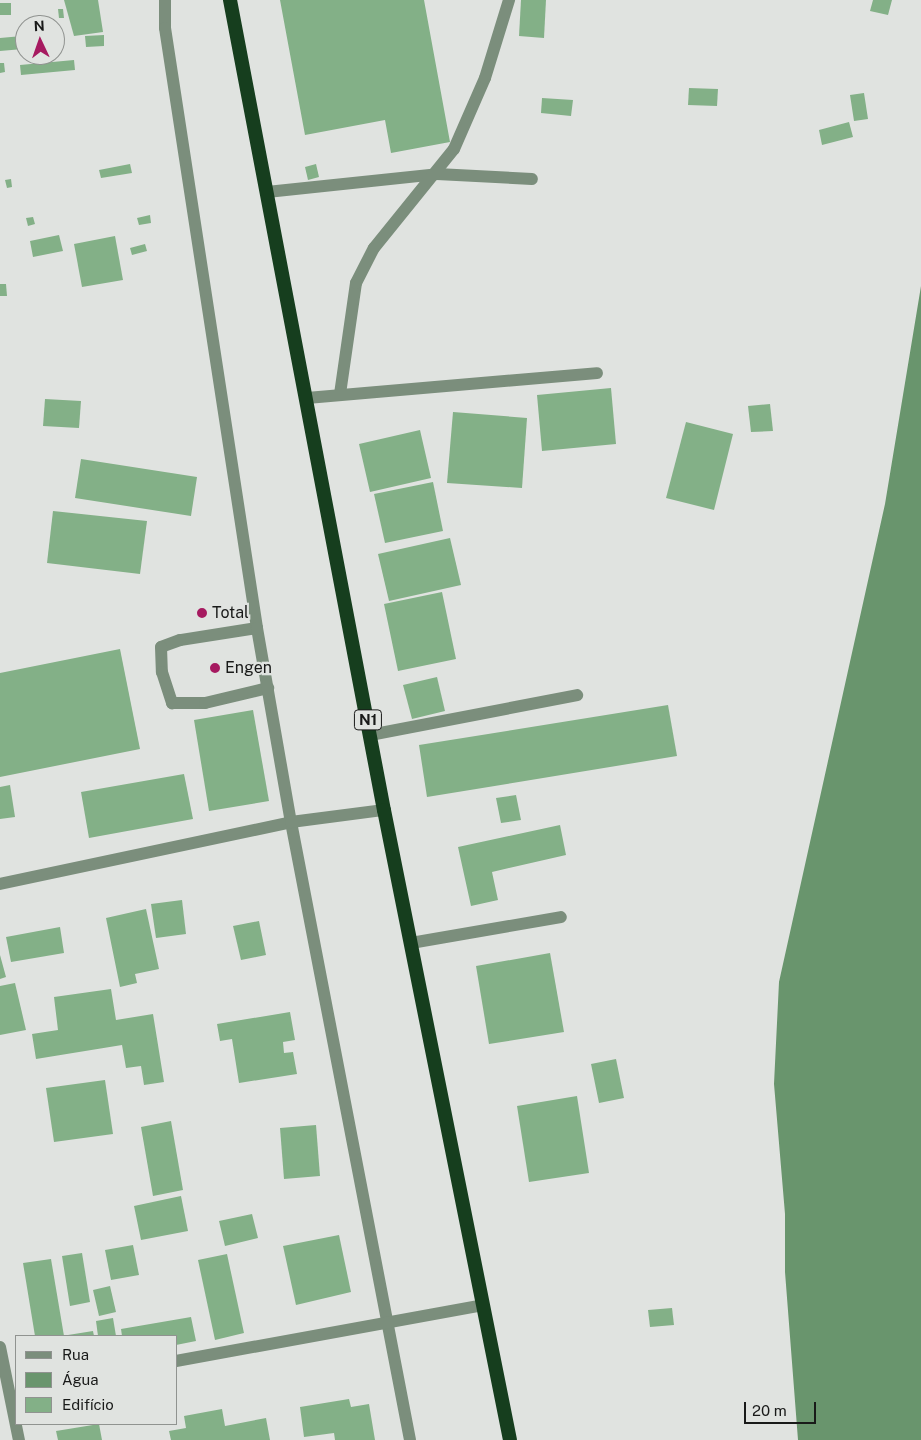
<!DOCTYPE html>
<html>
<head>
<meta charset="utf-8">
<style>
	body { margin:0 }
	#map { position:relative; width:921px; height:1440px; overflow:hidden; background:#e0e3e0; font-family:"Public Sans",sans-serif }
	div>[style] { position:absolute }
	.water>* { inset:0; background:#69956d }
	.building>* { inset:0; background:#83b087 }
	.service>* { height:12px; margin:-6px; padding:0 6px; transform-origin:6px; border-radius:6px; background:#7b8e7c }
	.minor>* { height:12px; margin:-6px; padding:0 6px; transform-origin:6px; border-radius:6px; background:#7b8e7c }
	.trunk>* { height:14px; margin:-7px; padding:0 7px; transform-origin:7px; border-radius:7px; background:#163e1e }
	.dots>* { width:14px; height:14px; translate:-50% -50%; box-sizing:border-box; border:2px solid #e0e3e0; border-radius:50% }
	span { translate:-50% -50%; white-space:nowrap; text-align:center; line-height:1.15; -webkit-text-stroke:4.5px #e0e3e0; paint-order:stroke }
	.shield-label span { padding:1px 4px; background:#e0e3e0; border:1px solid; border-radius:4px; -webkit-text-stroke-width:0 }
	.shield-label { font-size:15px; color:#191a19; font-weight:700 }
	.poi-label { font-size:16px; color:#191a19 }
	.left { translate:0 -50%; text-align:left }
	.legend { position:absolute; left:15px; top:1335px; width:162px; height:90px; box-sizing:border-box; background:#e0e3e0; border:1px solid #909390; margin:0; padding:6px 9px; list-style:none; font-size:15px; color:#191a19 }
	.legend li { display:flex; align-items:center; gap:10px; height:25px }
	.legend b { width:25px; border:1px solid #909390 }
	.north { position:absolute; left:15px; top:15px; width:50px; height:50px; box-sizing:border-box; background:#e0e3e0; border:1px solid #909390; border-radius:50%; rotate:357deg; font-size:14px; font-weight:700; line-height:20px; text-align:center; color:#191a19 }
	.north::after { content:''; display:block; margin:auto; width:18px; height:22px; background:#a61a60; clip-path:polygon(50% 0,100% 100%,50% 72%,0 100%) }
	.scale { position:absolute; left:744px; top:1402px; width:72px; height:22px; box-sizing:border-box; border:2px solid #191a19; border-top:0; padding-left:6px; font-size:15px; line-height:18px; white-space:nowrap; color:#191a19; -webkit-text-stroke:4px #e0e3e0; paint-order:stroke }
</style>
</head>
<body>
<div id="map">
	<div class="water">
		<i style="clip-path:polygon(921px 286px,921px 1440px,798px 1440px,785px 1272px,785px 1214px,774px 1084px,779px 982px,885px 504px)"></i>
	</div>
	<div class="building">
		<i style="clip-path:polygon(64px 0,98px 0,103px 32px,74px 36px)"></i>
		<i style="clip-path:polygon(280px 0,424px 0,450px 142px,391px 153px,385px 120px,305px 135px)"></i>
		<i style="clip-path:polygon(521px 0,546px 0,544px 38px,519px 36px)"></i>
		<i style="clip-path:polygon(873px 0,892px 0,888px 15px,870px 11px)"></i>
		<i style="clip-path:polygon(0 3px,11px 3px,11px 15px,0 15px)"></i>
		<i style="clip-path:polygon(58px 9px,63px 9px,64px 18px,59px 18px)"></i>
		<i style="clip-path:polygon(104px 35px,104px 46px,86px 47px,85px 36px)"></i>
		<i style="clip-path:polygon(22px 36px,23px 49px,0 51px,0 38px)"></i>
		<i style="clip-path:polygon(74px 60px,75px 70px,21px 75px,20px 65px)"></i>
		<i style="clip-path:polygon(0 63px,4px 63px,5px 72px,0 73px)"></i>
		<i style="clip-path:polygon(689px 88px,718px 89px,717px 106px,688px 105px)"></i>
		<i style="clip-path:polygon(864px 93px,868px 119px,854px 121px,850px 95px)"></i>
		<i style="clip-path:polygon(542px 98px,573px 100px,571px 116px,541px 113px)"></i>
		<i style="clip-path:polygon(849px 122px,853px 137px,822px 145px,819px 130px)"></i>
		<i style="clip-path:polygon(130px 164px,132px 173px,101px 178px,99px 170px)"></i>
		<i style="clip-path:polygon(316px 164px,319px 177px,308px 180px,305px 167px)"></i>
		<i style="clip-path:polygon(11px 179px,12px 187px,7px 188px,5px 180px)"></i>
		<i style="clip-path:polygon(150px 215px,151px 223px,139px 225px,137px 218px)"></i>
		<i style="clip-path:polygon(33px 217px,35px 224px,28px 226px,26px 218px)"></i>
		<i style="clip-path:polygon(59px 235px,63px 251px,33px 257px,30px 241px)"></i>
		<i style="clip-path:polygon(115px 236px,123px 280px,82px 287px,74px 244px)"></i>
		<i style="clip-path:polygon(145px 244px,147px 251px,132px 255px,130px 248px)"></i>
		<i style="clip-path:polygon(0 284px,6px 284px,7px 296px,0 296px)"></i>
		<i style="clip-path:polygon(611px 388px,616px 444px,542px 451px,537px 395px)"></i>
		<i style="clip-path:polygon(45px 399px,81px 401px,79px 428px,43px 426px)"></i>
		<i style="clip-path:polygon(770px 404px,773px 431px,751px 432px,748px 406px)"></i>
		<i style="clip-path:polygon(453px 412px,527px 418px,522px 488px,447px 483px)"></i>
		<i style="clip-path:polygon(686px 422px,733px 434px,714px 510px,666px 498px)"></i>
		<i style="clip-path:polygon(420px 430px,431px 478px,370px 492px,359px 444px)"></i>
		<i style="clip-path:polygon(81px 459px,197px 477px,191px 516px,75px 498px)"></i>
		<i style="clip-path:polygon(433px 482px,443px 531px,385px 543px,374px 494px)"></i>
		<i style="clip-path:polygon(53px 511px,147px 521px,140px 574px,47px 563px)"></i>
		<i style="clip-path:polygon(450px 538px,461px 585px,389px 601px,378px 554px)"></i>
		<i style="clip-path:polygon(442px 592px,456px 659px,398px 671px,384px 604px)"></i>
		<i style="clip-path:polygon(120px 649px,140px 749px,0 777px,0 673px)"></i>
		<i style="clip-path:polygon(437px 677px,445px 711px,412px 719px,403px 685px)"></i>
		<i style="clip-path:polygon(668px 705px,677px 756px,427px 797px,419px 745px)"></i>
		<i style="clip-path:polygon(253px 710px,269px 801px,209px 811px,194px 720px)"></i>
		<i style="clip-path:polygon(184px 774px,193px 819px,89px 838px,81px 792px)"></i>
		<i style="clip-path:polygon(10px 785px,15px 817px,0 819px,0 787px)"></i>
		<i style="clip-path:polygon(516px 795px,521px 820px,501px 823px,496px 798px)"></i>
		<i style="clip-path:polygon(560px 825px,566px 855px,492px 872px,498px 900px,471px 906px,458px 847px)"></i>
		<i style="clip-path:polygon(182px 900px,186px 934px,156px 938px,151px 904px)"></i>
		<i style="clip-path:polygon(146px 909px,159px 969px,135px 974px,137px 983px,120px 987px,106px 918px)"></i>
		<i style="clip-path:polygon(259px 921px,266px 955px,241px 960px,233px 926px)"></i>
		<i style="clip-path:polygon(60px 927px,64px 953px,11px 962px,6px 937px)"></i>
		<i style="clip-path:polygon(550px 953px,564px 1032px,489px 1044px,476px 966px)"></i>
		<i style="clip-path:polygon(0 955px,6px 977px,0 979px)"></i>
		<i style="clip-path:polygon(15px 983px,26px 1030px,0 1035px,0 986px)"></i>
		<i style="clip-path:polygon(111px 989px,116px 1020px,153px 1014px,164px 1082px,144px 1085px,141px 1066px,126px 1068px,122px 1045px,36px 1059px,32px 1034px,58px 1030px,54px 997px)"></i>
		<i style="clip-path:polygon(290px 1012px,295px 1040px,283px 1042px,284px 1053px,293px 1052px,297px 1074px,239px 1083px,232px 1039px,220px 1041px,217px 1024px)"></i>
		<i style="clip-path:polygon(616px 1059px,624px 1098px,599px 1103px,591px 1064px)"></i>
		<i style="clip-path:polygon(105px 1080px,113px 1134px,54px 1142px,46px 1088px)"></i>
		<i style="clip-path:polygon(577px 1096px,589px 1173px,529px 1182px,517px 1106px)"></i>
		<i style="clip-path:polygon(171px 1121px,183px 1190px,153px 1196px,141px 1127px)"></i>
		<i style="clip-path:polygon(316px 1125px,320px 1176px,284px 1179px,280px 1128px)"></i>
		<i style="clip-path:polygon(181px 1196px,188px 1231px,141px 1240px,134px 1206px)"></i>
		<i style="clip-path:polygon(252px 1214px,258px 1238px,225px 1246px,219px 1221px)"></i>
		<i style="clip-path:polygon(339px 1235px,351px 1292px,296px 1305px,283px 1246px)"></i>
		<i style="clip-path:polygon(133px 1245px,139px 1275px,111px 1280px,105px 1250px)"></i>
		<i style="clip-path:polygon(82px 1253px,90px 1302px,70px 1306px,62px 1256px)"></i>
		<i style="clip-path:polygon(227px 1254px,244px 1333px,215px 1340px,198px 1260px)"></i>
		<i style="clip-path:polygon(51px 1259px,64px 1336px,35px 1336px,23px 1263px)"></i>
		<i style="clip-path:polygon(110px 1286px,116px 1312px,99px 1316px,93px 1290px)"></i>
		<i style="clip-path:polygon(672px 1308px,674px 1325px,650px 1327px,648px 1310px)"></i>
		<i style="clip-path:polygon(191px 1317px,196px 1341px,176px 1345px,176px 1336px,122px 1336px,121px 1329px)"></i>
		<i style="clip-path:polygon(113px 1318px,116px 1336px,98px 1336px,96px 1321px)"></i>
		<i style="clip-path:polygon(93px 1331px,94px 1336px,68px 1336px,68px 1335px)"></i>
		<i style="clip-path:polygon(349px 1399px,351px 1407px,369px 1404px,375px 1440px,335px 1440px,334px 1433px,304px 1437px,300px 1407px)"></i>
		<i style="clip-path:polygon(222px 1409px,225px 1426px,266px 1418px,270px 1440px,171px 1440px,169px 1431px,186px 1428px,184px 1416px)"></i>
		<i style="clip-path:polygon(99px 1424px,102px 1440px,58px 1440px,56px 1431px)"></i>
	</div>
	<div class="service">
		<i style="left:267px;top:192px;width:171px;rotate:-6deg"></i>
		<i style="left:437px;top:174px;width:95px;rotate:3deg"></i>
		<i style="left:257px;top:628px;width:78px;rotate:171.1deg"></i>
		<i style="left:180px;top:640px;width:20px;rotate:160deg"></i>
		<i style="left:161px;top:647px;width:25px;rotate:88deg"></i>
		<i style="left:162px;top:672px;width:33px;rotate:72deg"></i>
		<i style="left:172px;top:703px;width:33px"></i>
		<i style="left:205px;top:703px;width:65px;rotate:-13.4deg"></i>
		<i style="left:370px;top:735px;width:211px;rotate:-10.9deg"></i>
		<i style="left:411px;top:943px;width:152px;rotate:-9.8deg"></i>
	</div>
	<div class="minor">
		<i style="left:165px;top:0;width:28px;rotate:90deg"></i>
		<i style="left:165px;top:28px;width:607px;rotate:81.28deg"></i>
		<i style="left:257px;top:628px;width:197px;rotate:80.1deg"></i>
		<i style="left:291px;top:822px;width:629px;rotate:79.1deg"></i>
		<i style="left:340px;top:394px;width:112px;rotate:-81.8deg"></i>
		<i style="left:356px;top:283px;width:39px;rotate:-63deg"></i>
		<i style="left:374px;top:248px;width:127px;rotate:-51.1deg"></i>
		<i style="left:454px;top:149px;width:77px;rotate:-66.4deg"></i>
		<i style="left:485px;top:78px;width:82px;rotate:-72.9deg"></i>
		<i style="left:307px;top:398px;width:291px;rotate:-4.9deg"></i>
		<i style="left:0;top:884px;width:298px;rotate:-12deg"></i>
		<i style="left:291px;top:822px;width:94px;rotate:-7.4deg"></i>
		<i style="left:0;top:1347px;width:95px;rotate:78.5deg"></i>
		<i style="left:176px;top:1361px;width:312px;rotate:-10.3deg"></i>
	</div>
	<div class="trunk">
		<i style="left:230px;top:0;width:825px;rotate:79.24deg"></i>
		<i style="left:384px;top:810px;width:642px;rotate:78.69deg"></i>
	</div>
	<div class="dots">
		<i style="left:202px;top:613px;background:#a61a60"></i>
		<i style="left:215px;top:668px;background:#a61a60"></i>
	</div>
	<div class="shield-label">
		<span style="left:368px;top:720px">N1</span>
	</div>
	<div class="poi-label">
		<span class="left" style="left:212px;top:613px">Total</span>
		<span class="left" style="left:225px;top:668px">Engen</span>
	</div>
	<ul class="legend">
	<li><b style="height:6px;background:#7b8e7c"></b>Rua</li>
	<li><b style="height:14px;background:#69956d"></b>Água</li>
	<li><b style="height:14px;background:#83b087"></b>Edifício</li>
	</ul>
	<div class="north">N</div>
	<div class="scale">20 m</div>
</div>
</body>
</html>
